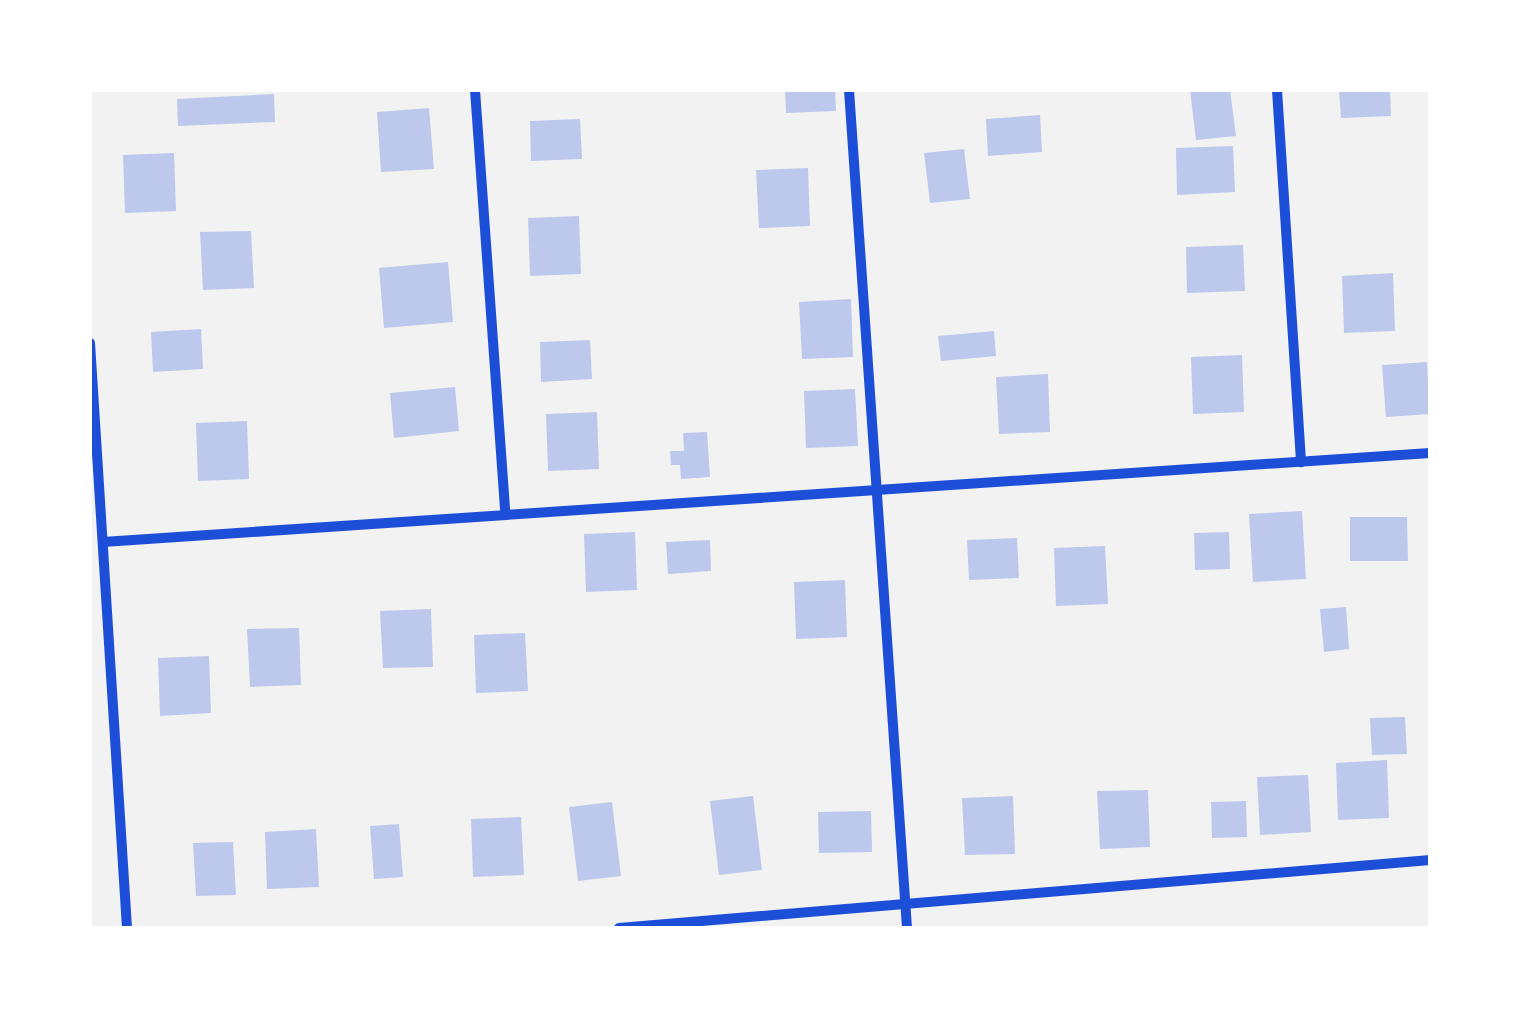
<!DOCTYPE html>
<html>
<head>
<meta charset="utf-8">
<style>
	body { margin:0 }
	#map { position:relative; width:1520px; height:1018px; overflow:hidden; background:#f2f2f2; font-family:"DejaVu Sans",sans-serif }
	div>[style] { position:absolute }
	.building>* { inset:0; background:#bdc9ec }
	.minor>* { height:10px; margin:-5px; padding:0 5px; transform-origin:5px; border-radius:5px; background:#1d4ed8 }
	span { translate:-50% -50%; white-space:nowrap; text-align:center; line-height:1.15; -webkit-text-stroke:8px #fff; paint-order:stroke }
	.frame { position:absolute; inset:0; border:92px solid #fff; pointer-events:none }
</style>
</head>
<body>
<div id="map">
	<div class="building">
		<i style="clip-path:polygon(785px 90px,835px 90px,836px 111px,786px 113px)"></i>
		<i style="clip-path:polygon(1190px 90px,1230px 90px,1236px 136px,1196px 140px)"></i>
		<i style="clip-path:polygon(1339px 90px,1390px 90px,1391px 116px,1341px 118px)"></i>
		<i style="clip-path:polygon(274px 94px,275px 122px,178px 126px,177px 99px)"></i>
		<i style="clip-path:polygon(429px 108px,434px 169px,381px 172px,377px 112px)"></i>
		<i style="clip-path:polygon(1040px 115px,1042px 152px,988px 156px,986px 119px)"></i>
		<i style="clip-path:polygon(580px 119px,582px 159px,531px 161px,530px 121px)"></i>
		<i style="clip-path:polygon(1233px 146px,1235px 192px,1177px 195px,1176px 148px)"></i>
		<i style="clip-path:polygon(964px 149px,970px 199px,930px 203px,924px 153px)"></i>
		<i style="clip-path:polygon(174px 153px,176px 211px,125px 213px,123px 155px)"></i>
		<i style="clip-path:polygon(808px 168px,810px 226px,759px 228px,756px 170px)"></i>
		<i style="clip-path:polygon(579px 216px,581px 274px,530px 276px,528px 218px)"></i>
		<i style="clip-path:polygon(251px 231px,254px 288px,203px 290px,200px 232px)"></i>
		<i style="clip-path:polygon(1243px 245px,1245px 291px,1187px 293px,1186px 247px)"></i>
		<i style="clip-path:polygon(448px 262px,453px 322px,384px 328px,379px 268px)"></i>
		<i style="clip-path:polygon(1393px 273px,1395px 331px,1344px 333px,1342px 276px)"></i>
		<i style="clip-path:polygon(851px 299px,853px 357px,802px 359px,799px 302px)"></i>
		<i style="clip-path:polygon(201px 329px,203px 369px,153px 372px,151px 332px)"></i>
		<i style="clip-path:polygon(994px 331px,996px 356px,941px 361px,938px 336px)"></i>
		<i style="clip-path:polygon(590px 340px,592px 379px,541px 382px,540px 342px)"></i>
		<i style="clip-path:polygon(1242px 355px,1244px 412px,1193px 414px,1191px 357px)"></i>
		<i style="clip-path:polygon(1427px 362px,1430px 414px,1386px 417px,1382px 365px)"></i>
		<i style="clip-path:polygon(1048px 374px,1050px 432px,999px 434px,996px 377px)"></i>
		<i style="clip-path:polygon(455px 387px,459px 431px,394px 438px,390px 393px)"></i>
		<i style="clip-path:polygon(855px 389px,858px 446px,806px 448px,804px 391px)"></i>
		<i style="clip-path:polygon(597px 412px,599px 469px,548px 471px,546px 414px)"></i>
		<i style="clip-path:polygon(247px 421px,249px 479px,198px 481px,196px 423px)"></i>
		<i style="clip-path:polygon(707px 432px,710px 477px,681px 479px,680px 465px,671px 465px,670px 451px,684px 451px,683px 433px)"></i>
		<i style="clip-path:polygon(1302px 511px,1306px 579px,1253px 582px,1249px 514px)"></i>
		<i style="clip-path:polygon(1350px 517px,1407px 517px,1408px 561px,1350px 561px)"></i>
		<i style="clip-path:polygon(635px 532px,637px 590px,586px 592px,584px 534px)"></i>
		<i style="clip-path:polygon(1229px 532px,1230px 569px,1195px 570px,1194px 533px)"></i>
		<i style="clip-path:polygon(1017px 538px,1019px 578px,969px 580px,967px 540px)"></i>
		<i style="clip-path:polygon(710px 540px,711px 571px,668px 574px,666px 542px)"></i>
		<i style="clip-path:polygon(1105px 546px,1108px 604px,1056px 606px,1054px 548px)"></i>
		<i style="clip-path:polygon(845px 580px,847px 637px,796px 639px,794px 582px)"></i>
		<i style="clip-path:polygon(1346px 607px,1349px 649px,1324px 652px,1320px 609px)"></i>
		<i style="clip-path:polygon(431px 609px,433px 667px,383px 668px,380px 611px)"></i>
		<i style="clip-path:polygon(299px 628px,301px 685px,250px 687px,247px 629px)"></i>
		<i style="clip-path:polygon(525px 633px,528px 691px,476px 693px,474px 635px)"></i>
		<i style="clip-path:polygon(209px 656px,211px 713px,160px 716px,158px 658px)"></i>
		<i style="clip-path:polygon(1405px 717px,1407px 754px,1372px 755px,1370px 718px)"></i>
		<i style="clip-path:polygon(1387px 760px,1389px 818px,1338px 820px,1336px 763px)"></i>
		<i style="clip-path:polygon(1308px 775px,1311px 832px,1260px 835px,1257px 777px)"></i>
		<i style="clip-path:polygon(1148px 790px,1150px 847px,1100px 849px,1097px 791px)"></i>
		<i style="clip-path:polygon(753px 796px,762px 870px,719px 875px,710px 801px)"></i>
		<i style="clip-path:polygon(1013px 796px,1015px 854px,965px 855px,962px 798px)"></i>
		<i style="clip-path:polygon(1246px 801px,1247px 837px,1212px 838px,1211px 802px)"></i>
		<i style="clip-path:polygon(612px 802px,621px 876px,578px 881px,569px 807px)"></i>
		<i style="clip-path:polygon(871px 811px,872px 852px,819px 853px,818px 812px)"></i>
		<i style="clip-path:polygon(521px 817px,524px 875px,473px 877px,471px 819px)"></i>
		<i style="clip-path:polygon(399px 824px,403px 877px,374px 879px,370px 826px)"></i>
		<i style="clip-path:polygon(316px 829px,319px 887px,267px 889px,265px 832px)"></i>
		<i style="clip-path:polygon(233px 842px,236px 895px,196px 896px,193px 843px)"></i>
	</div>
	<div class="minor">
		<i style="left:475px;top:90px;width:424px;rotate:85.9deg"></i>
		<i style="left:849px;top:90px;width:840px;rotate:86.04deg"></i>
		<i style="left:1277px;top:90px;width:373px;rotate:86.3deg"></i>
		<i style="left:90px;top:343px;width:586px;rotate:86.38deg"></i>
		<i style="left:103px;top:542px;width:1330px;rotate:-3.84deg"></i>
		<i style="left:619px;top:928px;width:814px;rotate:-4.79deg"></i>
	</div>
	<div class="frame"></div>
</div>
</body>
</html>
